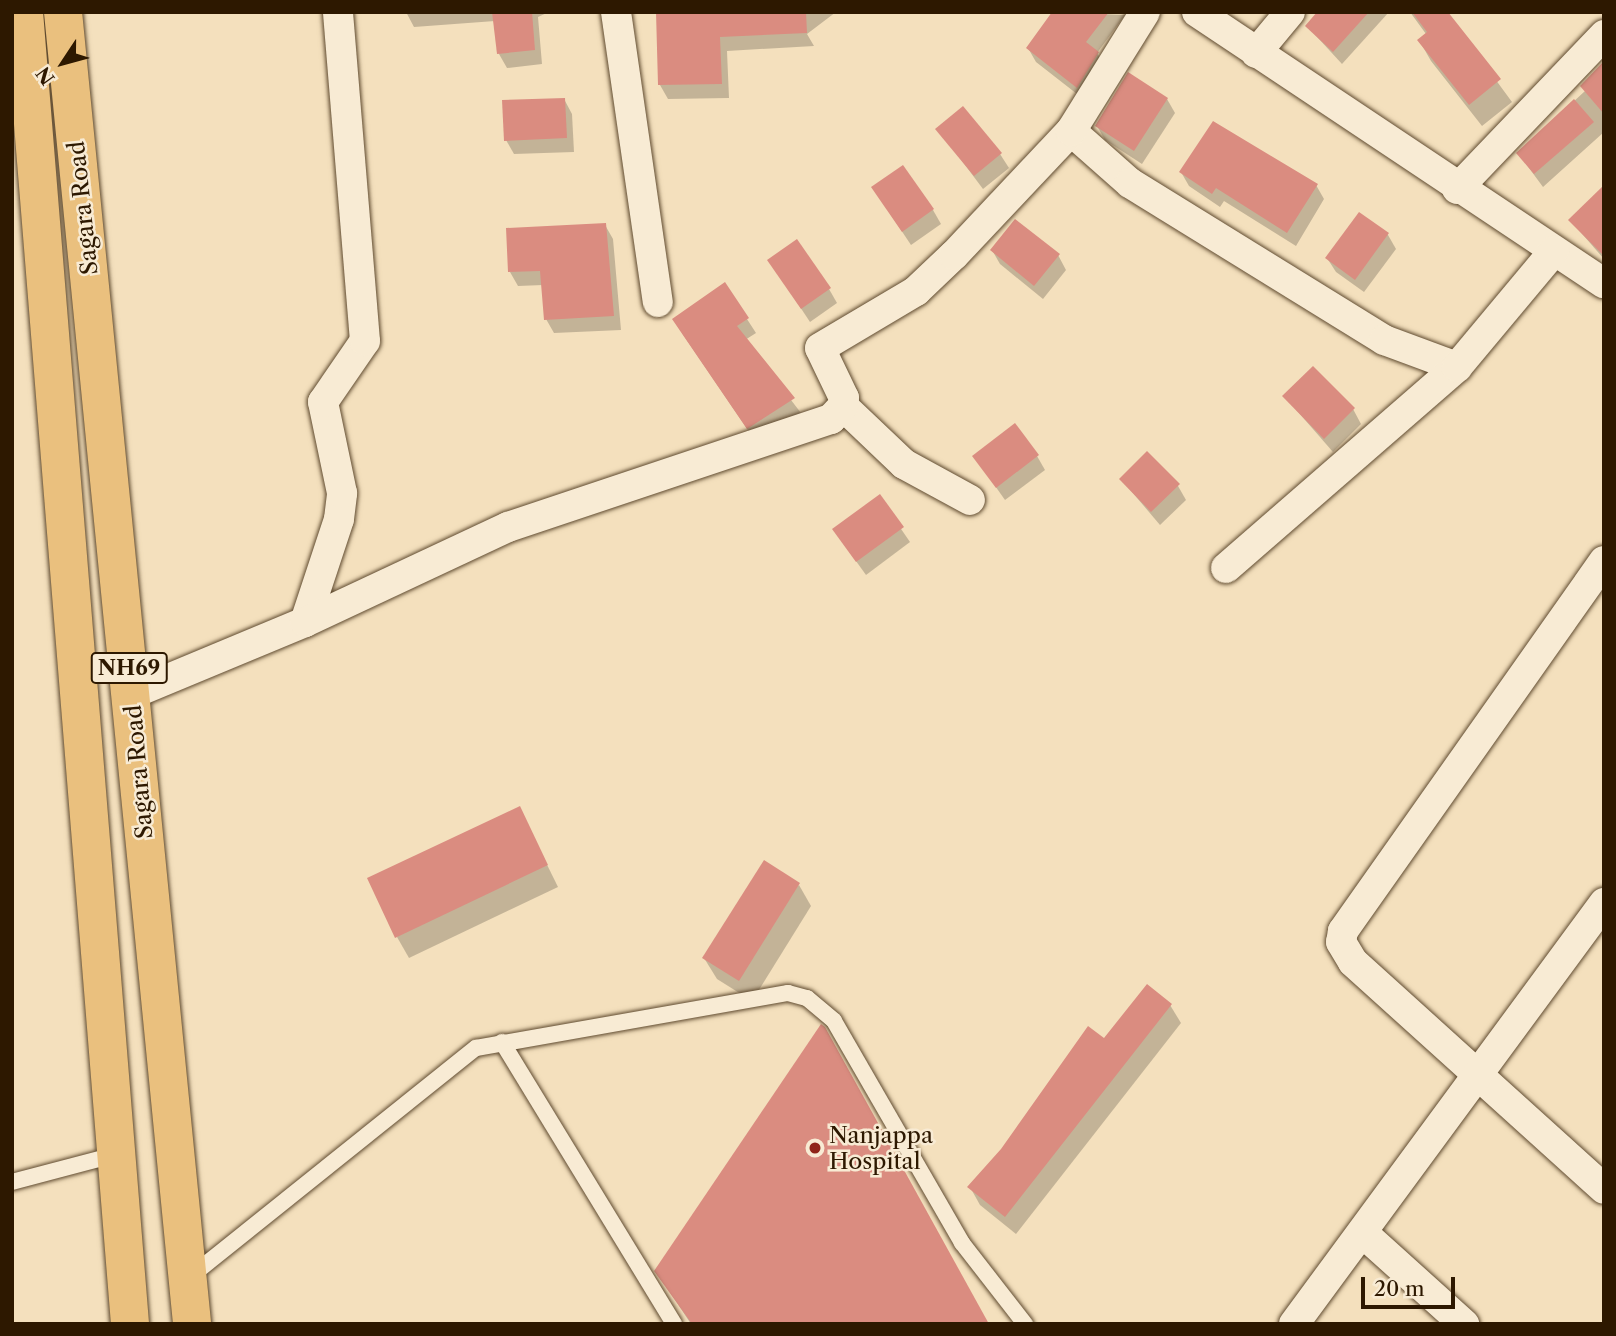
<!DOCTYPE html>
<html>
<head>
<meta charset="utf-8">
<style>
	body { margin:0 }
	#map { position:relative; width:1616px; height:1336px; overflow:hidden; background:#f4e0bd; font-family:"Libre Caslon Text",serif }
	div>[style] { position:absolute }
	.shadow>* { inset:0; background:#0003 }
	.building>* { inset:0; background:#da8c80 }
	.roads { filter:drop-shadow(0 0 2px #5f4a2f) drop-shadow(0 0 2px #5f4a2f) }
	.lane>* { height:16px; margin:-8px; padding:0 8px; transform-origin:8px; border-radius:8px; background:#f8ebd4 }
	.street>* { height:30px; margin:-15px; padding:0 15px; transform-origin:15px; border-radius:15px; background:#f8ebd4 }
	.highway>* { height:38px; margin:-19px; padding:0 19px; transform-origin:19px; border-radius:19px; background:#eac07e }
	.dots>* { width:19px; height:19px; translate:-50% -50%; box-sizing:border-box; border:4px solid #f8ebd4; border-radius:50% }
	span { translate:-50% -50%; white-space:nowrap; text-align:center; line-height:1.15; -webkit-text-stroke:5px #f8ebd4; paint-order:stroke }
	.shield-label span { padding:2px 5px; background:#f8ebd4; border:2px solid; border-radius:5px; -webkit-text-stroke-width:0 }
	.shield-label { font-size:21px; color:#2d1800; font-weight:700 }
	.street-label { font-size:23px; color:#2d1800 }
	.poi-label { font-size:23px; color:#2d1800 }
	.left { translate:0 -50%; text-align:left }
	.frame { position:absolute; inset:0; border:14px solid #2d1800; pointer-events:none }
	.north { position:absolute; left:28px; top:28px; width:70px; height:70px; -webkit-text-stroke:5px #f8ebd4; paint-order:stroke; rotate:234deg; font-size:19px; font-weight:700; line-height:28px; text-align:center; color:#2d1800 }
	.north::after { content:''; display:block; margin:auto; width:24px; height:32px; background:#2d1800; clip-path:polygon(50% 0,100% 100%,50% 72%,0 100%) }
	.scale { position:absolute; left:1361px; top:1277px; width:94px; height:32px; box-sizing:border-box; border:4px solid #2d1800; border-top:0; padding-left:9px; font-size:21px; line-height:24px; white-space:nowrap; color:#2d1800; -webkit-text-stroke:5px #f8ebd4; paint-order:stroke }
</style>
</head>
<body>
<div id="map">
	<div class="shadow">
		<i style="clip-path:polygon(406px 12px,549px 12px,538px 17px,542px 64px,507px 68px,499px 54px,495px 21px,414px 27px)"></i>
		<i style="clip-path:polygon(658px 12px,836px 12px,807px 34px,814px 46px,727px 51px,729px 98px,668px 99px,660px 85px)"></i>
		<i style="clip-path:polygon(1053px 12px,1125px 15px,1097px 53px,1106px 68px,1086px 101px,1036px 62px,1028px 48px)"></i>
		<i style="clip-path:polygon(1319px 12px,1389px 12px,1342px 64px,1307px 26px)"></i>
		<i style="clip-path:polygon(1410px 12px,1446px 12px,1512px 102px,1482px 126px,1431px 61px,1419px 40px,1426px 34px)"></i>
		<i style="clip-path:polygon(1604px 62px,1604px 132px,1543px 187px,1518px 153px,1585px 91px)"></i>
		<i style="clip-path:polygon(564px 99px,572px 114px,574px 152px,514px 154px,506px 140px)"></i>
		<i style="clip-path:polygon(1167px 99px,1175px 113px,1142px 164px,1105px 140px,1097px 126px)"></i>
		<i style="clip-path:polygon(938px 129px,1000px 154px,1009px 168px,983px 189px)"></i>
		<i style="clip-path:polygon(1181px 172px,1316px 185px,1324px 199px,1296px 246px,1224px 201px,1220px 207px,1189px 186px)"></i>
		<i style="clip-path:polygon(1604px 187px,1604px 259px,1570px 220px)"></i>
		<i style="clip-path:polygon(873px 188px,933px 210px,941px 224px,911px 245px)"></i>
		<i style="clip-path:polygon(1360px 214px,1388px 235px,1396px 249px,1364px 292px,1336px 272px,1327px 258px)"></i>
		<i style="clip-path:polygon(605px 225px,613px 239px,621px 330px,554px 333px,546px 319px,543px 285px,518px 286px,510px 272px)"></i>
		<i style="clip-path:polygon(992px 250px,1058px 255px,1066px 270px,1043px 299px,1000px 264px)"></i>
		<i style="clip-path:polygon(769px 260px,829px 289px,837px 303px,810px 322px)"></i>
		<i style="clip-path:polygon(725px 285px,756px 333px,745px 340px,801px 413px,756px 442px,682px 333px)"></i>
		<i style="clip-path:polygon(1285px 397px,1353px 409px,1361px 424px,1333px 452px)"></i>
		<i style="clip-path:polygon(974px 456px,1037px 456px,1045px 470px,1005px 500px)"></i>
		<i style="clip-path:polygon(1121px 479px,1178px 486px,1186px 500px,1160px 525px)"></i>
		<i style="clip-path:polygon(879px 497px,910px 542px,866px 575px,843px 543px)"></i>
		<i style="clip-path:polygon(519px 808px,558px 887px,409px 958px,397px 937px)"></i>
		<i style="clip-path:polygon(799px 885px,811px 906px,752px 1001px,717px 979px,704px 958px)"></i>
		<i style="clip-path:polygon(1170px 1005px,1181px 1023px,1016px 1234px,980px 1205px,970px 1187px,1105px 1040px)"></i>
		<i style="clip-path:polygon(656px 1271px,987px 1324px,691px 1324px)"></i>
	</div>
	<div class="building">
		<i style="clip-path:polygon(492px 12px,532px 12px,535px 50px,497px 54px)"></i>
		<i style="clip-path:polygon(656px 12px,806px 12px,807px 33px,720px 37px,722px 84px,658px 85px)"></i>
		<i style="clip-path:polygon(1052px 12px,1109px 12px,1086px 42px,1099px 52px,1077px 88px,1026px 48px)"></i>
		<i style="clip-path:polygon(1317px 12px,1369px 12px,1333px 52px,1305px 26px)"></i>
		<i style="clip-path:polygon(1412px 12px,1448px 12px,1501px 79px,1469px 105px,1417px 40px,1427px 32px)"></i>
		<i style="clip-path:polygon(1604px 61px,1604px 114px,1580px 86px)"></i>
		<i style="clip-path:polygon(1128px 72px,1168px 98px,1134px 151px,1095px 126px)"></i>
		<i style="clip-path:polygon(565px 98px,567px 138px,504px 141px,502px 100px)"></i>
		<i style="clip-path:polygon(1574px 99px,1594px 122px,1534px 174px,1516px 153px)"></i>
		<i style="clip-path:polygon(963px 106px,1002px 153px,974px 176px,935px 129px)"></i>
		<i style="clip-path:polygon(1213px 121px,1318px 184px,1287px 233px,1216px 188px,1212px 194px,1179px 172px)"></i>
		<i style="clip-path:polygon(903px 165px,934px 209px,902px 232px,871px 187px)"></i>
		<i style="clip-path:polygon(1604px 185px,1604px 256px,1568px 220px)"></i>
		<i style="clip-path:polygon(1359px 212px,1389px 233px,1355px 280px,1325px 258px)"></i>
		<i style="clip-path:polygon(1015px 219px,1060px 254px,1034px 286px,990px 250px)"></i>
		<i style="clip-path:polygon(606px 223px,614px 316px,544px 320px,540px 271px,508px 272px,506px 228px)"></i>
		<i style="clip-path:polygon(797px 239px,831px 288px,801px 309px,767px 260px)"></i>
		<i style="clip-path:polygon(725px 282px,749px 318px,737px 326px,795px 398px,747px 429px,672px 319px)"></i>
		<i style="clip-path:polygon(1313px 366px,1355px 408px,1324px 439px,1282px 396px)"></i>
		<i style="clip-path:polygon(1015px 423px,1039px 455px,996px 488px,972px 456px)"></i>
		<i style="clip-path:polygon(1147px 451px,1180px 484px,1151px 512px,1119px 479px)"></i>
		<i style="clip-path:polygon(880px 494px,904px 527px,856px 562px,832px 529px)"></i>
		<i style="clip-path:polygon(520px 806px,548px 865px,395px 938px,367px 878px)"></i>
		<i style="clip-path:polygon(764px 860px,800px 883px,739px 981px,702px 958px)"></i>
		<i style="clip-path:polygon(1147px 984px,1172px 1004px,1005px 1217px,967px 1187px,1001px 1149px,1088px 1026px,1104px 1038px)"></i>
		<i style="clip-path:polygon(821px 1024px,825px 1027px,989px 1324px,692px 1324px,654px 1271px)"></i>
	</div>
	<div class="roads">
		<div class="lane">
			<i style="left:502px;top:1042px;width:330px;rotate:58.6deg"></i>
			<i style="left:12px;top:1182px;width:106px;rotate:-14.8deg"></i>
			<i style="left:191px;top:1276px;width:365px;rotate:-38.7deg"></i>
			<i style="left:476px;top:1048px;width:317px;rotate:-10deg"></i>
			<i style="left:788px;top:993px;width:20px;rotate:15deg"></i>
			<i style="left:807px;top:998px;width:35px;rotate:40deg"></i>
			<i style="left:834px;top:1021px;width:256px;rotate:60deg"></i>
			<i style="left:962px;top:1243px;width:103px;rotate:52.1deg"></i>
		</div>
		<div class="street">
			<i style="left:616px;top:12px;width:293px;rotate:81.8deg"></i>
			<i style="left:1197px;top:12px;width:489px;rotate:33.7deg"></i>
			<i style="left:1256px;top:53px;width:53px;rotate:-50.3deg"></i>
			<i style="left:1071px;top:131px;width:79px;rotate:41.4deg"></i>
			<i style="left:1130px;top:183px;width:299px;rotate:31.7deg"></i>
			<i style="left:1384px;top:340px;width:78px;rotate:20.3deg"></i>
			<i style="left:1457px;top:189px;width:213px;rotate:-46.3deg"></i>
			<i style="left:843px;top:406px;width:84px;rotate:43.6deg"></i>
			<i style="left:904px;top:464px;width:75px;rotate:28.6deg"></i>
			<i style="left:1604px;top:561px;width:453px;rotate:125.2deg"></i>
			<i style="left:1343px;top:931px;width:11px;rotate:100deg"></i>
			<i style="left:1341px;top:942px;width:23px;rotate:59deg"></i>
			<i style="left:1353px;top:962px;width:338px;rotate:42.1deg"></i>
			<i style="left:1226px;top:568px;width:306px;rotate:-41deg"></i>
			<i style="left:1457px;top:367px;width:151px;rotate:-50.1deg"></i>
			<i style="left:305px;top:622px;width:108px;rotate:-71.7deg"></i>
			<i style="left:339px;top:519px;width:26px;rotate:-83deg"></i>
			<i style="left:342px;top:493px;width:93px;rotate:-101.8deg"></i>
			<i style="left:323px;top:402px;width:74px;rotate:-55.5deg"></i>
			<i style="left:365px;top:341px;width:330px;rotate:-94.7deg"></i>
			<i style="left:132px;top:694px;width:187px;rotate:-22.6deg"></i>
			<i style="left:305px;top:622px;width:224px;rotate:-25.1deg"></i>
			<i style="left:508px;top:527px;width:341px;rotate:-18.5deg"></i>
			<i style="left:831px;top:419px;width:18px;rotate:-47deg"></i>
			<i style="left:843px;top:406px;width:8px;rotate:-83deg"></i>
			<i style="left:844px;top:398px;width:55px;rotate:-115.6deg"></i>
			<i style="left:820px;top:348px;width:112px;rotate:-30.7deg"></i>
			<i style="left:916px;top:291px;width:52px;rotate:-43.5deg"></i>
			<i style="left:954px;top:255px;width:170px;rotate:-46.7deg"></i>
			<i style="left:1071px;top:131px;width:140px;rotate:-58.1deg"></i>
			<i style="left:1364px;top:1234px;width:135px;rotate:42deg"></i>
			<i style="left:1294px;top:1324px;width:523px;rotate:-53.63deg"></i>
		</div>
		<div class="highway">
			<i style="left:24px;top:12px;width:1316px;rotate:85.38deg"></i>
			<i style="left:63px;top:12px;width:1318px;rotate:84.38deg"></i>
		</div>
	</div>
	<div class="dots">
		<i style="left:815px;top:1148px;background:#8f2418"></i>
	</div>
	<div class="shield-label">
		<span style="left:129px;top:668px">NH69</span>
	</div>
	<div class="street-label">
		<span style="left:83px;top:208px;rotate:-96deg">Sagara Road</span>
		<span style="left:139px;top:772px;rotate:-95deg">Sagara Road</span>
	</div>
	<div class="poi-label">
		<span class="left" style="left:829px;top:1148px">Nanjappa<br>Hospital</span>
	</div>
	<div class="frame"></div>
	<div class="north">N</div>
	<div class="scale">20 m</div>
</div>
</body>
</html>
